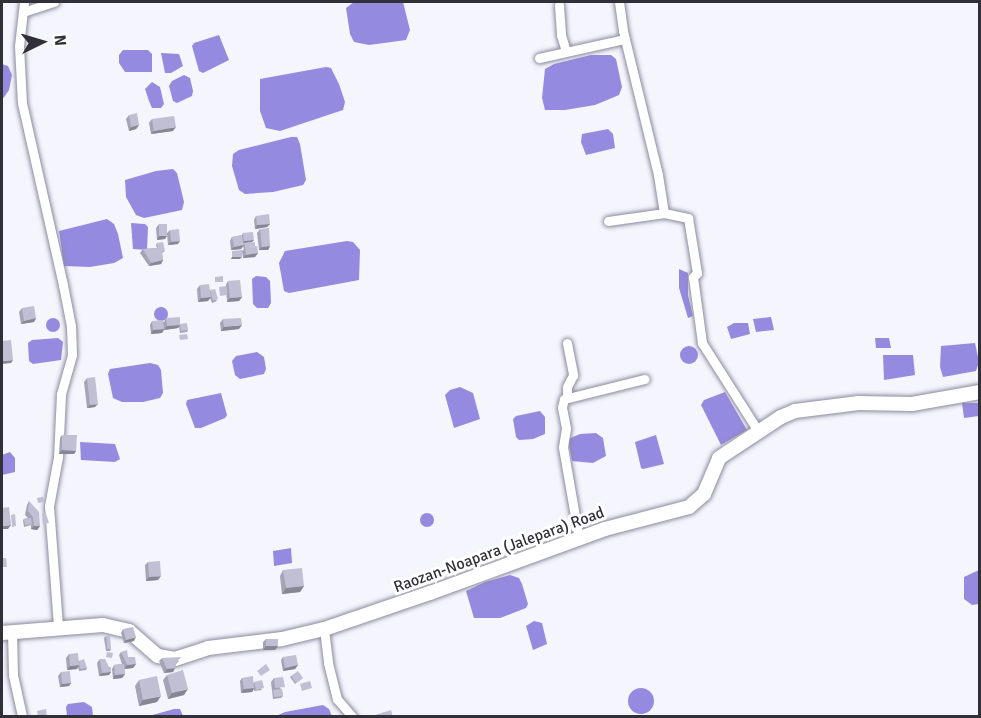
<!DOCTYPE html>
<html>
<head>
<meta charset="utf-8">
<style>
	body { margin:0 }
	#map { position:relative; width:981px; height:718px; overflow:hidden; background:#f5f5fd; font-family:Signika,sans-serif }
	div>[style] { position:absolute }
	.water>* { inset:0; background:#948ae0 }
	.round { border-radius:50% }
	.roads { filter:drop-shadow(0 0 2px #8b8a9e) drop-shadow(0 0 2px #8b8a9e) }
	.street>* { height:9px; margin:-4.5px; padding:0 4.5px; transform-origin:4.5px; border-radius:4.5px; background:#fff }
	.secondary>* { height:14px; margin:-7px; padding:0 7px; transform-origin:7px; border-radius:7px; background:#fff }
	.wall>* { inset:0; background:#a5a4b6 }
	.shaded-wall>* { inset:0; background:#868694 }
	.building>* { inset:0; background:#c0bfd4 }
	span { translate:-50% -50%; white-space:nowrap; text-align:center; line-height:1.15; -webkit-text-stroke:6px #fff; paint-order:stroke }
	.street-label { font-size:16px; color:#313038 }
	.frame { position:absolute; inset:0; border:3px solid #313038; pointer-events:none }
	.north { position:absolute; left:12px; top:12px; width:60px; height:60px; -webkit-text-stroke:4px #fff; paint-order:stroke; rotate:85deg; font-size:16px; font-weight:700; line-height:24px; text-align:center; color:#313038 }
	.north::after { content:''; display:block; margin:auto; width:21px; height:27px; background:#313038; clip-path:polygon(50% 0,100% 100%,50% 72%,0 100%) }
</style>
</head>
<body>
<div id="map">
	<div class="water">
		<i style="clip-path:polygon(354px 2px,403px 2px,410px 30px,406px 40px,369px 45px,354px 42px,350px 34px,346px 8px)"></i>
		<i style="clip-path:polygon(219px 35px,229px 60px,203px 73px,199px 71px,192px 46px,194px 43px)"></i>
		<i style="clip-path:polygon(123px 50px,148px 50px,152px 54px,152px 72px,125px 72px,119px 63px,119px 55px)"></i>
		<i style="clip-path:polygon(161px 53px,179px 54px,183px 66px,171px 73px,165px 73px)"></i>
		<i style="clip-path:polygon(591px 55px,611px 55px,616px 59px,622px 87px,619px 95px,595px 105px,565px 110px,545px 110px,542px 98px,545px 69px,554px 64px)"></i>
		<i style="clip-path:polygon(2px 64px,8px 66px,12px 75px,9px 90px,2px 100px)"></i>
		<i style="clip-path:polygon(326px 67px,331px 68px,339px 84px,345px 102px,343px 110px,280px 131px,266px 128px,260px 111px,260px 79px)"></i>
		<i style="clip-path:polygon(184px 75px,190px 78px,193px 91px,192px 96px,177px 103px,173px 101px,169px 86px,172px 81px)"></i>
		<i style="clip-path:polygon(152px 82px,160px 87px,164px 104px,161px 108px,152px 108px,149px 101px,145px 89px)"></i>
		<i style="clip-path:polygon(608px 129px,613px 134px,615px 148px,586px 155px,581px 142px,582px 134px)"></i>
		<i style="clip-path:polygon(291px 137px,297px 137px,300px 144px,306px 180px,303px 185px,273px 192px,245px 194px,239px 190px,232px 166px,233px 154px,239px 150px)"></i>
		<i style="clip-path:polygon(173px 169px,177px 173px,184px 202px,182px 210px,144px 218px,136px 215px,126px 197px,125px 180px,156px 171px)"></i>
		<i style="clip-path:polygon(107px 219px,114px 224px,118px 234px,123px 258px,114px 263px,90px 267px,64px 266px,59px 231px)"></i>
		<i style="clip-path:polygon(131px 223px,145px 224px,148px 227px,147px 250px,133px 249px)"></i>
		<i style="clip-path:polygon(347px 241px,353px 242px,360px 250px,359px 280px,289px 293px,284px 291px,279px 263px,285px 251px)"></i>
		<i style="clip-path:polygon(679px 269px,688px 273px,688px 295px,693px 316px,688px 318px,679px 288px)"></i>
		<i style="clip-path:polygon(256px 276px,266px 277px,270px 281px,271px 303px,268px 308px,257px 308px,253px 304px,252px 279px)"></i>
		<i class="round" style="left:154px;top:307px;width:14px;height:14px"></i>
		<i style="clip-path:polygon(771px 317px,774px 330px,756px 332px,753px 319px)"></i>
		<i class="round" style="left:46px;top:318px;width:14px;height:14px"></i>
		<i style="clip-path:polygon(734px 323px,748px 323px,750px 334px,731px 339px,727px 327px)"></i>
		<i style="clip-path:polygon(58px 338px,63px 342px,61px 360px,33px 364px,29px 361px,28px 343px,32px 340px)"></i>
		<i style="clip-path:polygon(875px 338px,889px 338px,891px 348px,876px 348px)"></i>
		<i style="clip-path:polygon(975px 343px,979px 362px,976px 371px,943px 377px,940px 367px,941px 346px)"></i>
		<i class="round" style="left:680px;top:346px;width:18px;height:18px"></i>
		<i style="clip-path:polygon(257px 352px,264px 357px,266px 369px,264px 374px,240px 379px,235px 375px,232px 361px,236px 356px)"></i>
		<i style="clip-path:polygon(883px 355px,913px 355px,915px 375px,884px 380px)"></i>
		<i style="clip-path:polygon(150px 363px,158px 365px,161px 370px,163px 393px,160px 398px,143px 402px,122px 402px,113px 398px,108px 374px,110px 369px)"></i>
		<i style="clip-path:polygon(460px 387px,473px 393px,480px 419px,454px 428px,445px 395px,450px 390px)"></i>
		<i style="clip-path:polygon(725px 392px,747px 430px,721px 445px,701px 405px,704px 400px)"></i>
		<i style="clip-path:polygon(221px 393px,227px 415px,225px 418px,201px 428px,195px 428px,186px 404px,187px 400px)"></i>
		<i style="clip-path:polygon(962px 403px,979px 403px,979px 416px,964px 418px)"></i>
		<i style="clip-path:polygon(540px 411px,545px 417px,545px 434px,533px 439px,519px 440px,516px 437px,513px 419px,516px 416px)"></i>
		<i style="clip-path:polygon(596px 433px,603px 438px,606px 456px,593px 463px,572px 461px,568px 439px,580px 434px)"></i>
		<i style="clip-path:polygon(656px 435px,664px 464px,643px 469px,641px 468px,635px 442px)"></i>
		<i style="clip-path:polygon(80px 442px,115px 444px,120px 459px,115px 462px,81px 460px)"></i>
		<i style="clip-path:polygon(10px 452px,15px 458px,15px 472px,2px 475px,2px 455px)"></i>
		<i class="round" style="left:420px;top:513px;width:14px;height:14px"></i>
		<i style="clip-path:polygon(291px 548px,292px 563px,274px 566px,273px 551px)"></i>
		<i style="clip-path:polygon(979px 570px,979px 604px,972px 605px,964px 599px,964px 577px)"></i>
		<i style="clip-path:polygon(510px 575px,519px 578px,522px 584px,528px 604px,526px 608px,500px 618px,474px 618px,466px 591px,485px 582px)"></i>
		<i style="clip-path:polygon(534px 621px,542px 623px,547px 644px,533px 650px,526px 626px)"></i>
		<i class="round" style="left:628px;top:688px;width:26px;height:26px"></i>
		<i style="clip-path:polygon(84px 702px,92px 707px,93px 716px,67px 716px,66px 707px,68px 704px)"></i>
		<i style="clip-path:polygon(323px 705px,329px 709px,332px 716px,276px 716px,285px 712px)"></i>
		<i style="clip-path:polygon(174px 709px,180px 709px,183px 716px,149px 716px)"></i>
	</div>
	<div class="roads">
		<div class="street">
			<i style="left:24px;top:2px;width:44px;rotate:96.5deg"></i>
			<i style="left:19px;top:46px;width:57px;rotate:87deg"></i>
			<i style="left:22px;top:103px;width:187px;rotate:77.3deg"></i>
			<i style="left:63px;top:285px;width:42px;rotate:79deg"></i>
			<i style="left:71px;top:326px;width:29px;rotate:88deg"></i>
			<i style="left:72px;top:355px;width:41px;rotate:105.8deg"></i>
			<i style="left:61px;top:394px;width:63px;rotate:92.7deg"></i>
			<i style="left:58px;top:457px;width:50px;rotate:100.4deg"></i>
			<i style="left:49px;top:506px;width:121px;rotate:85.7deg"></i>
			<i style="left:619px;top:2px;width:29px;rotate:82deg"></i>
			<i style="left:623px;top:31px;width:148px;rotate:76.3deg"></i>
			<i style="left:658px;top:175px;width:38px;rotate:81deg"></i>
			<i style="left:664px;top:213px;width:25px;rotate:12deg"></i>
			<i style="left:688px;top:218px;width:56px;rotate:80.7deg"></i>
			<i style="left:697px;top:273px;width:6px;rotate:135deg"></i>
			<i style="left:693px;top:277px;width:67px;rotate:82.2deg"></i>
			<i style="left:702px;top:343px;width:104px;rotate:57.5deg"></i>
			<i style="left:559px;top:5px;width:30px;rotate:86deg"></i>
			<i style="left:561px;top:35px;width:17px;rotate:73deg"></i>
			<i style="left:23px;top:12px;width:33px;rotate:-18deg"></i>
			<i style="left:539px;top:58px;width:88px;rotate:-12.5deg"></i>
			<i style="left:608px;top:221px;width:57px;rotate:-8.1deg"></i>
			<i style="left:567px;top:343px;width:33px;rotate:79deg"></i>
			<i style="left:573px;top:375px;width:13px;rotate:117deg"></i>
			<i style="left:567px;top:387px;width:10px;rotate:90deg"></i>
			<i style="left:579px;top:539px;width:93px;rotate:-99.9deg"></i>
			<i style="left:563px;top:447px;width:19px;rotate:-81deg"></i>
			<i style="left:566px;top:428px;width:21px;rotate:-101deg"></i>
			<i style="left:562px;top:407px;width:8px;rotate:-76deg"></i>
			<i style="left:564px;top:399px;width:83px;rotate:-13.9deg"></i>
			<i style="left:324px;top:629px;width:34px;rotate:83deg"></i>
			<i style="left:328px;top:663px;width:37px;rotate:76deg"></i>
			<i style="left:337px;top:699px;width:23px;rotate:49deg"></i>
			<i style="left:12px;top:631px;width:44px;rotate:88.7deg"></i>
			<i style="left:13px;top:675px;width:42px;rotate:77.6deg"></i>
		</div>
		<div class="secondary">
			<i style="left:2px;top:633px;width:101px;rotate:-4.5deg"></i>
			<i style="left:103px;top:625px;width:27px;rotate:13deg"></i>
			<i style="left:129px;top:631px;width:38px;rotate:41deg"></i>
			<i style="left:158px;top:656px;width:17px;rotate:10deg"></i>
			<i style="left:175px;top:659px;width:35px;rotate:-18deg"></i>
			<i style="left:208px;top:648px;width:75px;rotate:-6.9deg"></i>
			<i style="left:282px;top:639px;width:43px;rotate:-13.4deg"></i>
			<i style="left:324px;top:629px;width:112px;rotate:-18.8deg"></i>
			<i style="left:430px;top:593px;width:186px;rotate:-20.1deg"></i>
			<i style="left:605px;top:529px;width:87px;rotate:-14.7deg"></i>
			<i style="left:689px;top:507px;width:20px;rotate:-41deg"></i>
			<i style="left:704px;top:494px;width:39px;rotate:-67deg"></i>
			<i style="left:719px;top:458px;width:74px;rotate:-33.5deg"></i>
			<i style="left:781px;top:417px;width:15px;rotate:-23deg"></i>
			<i style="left:795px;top:411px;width:64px;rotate:-7.2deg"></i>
			<i style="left:858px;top:403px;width:54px;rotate:1.1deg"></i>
			<i style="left:912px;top:404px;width:69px;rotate:-10deg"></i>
		</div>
	</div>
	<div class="wall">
		<i style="clip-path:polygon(129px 115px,139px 125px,136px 129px,129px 131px,126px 119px)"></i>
		<i style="clip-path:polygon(152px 119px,173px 131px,151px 134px,149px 123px)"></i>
		<i style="clip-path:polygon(256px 216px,270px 224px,267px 227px,255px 229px,254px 220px)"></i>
		<i style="clip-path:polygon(159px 224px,167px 233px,170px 230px,178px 244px,168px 245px,167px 234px,165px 239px,157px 240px,156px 228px)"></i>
		<i style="clip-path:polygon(260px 229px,270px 246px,268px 250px,259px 250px,257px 233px)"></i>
		<i style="clip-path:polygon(243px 233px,254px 240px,252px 242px,244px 243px,244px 244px,245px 243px,258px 253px,255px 257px,243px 258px,242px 251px,244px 249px,243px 246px,241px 249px,231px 250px,230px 241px,232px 237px,242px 235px)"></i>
		<i style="clip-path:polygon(157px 243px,165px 251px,162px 253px,163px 260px,161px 264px,149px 266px,140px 253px,143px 249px,157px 248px,156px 245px)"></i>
		<i style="clip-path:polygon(228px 281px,242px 297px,239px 301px,227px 302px,226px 285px)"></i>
		<i style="clip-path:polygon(200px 285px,210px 290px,217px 301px,212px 303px,210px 298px,208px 301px,198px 302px,197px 289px)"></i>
		<i style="clip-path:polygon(22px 308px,36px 318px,34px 322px,21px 324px,19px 312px)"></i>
		<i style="clip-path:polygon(166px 318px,180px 325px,188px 330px,187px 332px,180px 333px,179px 326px,178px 328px,164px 330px,162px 333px,151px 334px,150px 325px,152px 321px,164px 322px)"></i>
		<i style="clip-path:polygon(223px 319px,239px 329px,221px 331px,220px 323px)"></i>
		<i style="clip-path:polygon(87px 378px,95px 407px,87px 408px,84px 382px)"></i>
		<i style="clip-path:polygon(62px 435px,76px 451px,74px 454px,59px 454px,60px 438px)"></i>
		<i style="clip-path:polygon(29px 501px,40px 526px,37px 530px,31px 529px,31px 525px,24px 527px,23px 520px,24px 519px,28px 518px,25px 515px,27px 505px)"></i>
		<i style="clip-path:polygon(148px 562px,158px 580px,146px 581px,145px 565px)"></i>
		<i style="clip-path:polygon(283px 570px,304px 586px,300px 592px,282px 594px,280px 576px)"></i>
		<i style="clip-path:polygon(123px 629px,134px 641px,124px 643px,121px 633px)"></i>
		<i style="clip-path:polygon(106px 636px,111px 649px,110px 651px,106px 651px,104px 638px)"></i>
		<i style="clip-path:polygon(266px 639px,278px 646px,275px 650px,263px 650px,263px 642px)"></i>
		<i style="clip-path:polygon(121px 652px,136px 664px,133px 668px,124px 669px,125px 674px,122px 678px,113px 679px,112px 669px,114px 665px,122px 664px,119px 655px)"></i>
		<i style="clip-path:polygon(69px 654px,79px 661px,87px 668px,86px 670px,79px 671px,78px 667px,77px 669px,67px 670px,66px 658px)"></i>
		<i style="clip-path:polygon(283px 657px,298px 665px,295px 669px,283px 671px,281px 660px)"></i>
		<i style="clip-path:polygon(162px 658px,179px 661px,176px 664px,173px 672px,164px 673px,159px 661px)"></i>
		<i style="clip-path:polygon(100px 659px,111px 672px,109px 675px,99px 676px,97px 663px)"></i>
		<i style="clip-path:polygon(61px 672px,71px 683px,69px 686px,60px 687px,58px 676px)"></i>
		<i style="clip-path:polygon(167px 675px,184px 695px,168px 699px,163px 680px)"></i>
		<i style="clip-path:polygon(291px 676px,303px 678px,295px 684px,290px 677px)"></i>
		<i style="clip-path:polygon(242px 678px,254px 683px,254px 682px,262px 690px,254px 691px,254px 689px,252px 692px,241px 693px,240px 681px)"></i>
		<i style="clip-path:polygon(274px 678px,282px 691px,283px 696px,281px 698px,273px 699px,271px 682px)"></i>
		<i style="clip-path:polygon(139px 680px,157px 702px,139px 706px,135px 686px)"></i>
	</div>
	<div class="shaded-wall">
		<i style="clip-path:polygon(139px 125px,136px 129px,129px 131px,131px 127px)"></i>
		<i style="clip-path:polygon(176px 127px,173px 131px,151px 134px,154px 131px)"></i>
		<i style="clip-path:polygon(270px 224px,267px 227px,255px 229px,257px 225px)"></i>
		<i style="clip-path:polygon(159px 236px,167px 236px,165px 239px,157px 240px)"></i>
		<i style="clip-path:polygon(254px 240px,252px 242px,243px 243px,244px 241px)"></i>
		<i style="clip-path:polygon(180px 241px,178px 244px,168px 245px,171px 242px)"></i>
		<i style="clip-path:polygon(244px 245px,241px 249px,231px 250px,234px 247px)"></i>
		<i style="clip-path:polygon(270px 246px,268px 250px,259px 250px,262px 247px)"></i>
		<i style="clip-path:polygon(258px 253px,255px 257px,243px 258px,246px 255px)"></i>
		<i style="clip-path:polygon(232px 257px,242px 257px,240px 259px,231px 259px)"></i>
		<i style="clip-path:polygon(163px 260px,161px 264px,149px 266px,151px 263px)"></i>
		<i style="clip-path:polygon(211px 297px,208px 301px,198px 302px,201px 298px)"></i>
		<i style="clip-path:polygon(242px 297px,239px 301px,227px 302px,230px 298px)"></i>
		<i style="clip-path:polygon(36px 318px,34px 322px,21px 324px,24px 321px)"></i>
		<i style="clip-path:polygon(180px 325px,178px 328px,164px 330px,167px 326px)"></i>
		<i style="clip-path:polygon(242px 325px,239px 329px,221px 331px,224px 327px)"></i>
		<i style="clip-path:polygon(164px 329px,162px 333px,151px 334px,153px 330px)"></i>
		<i style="clip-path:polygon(13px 360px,11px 363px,2px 364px,2px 361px)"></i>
		<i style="clip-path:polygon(98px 404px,95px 407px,87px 408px,90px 405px)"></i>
		<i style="clip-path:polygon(62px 450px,76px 451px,74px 454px,59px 454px)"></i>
		<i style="clip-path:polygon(11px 525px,8px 529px,2px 529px,2px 526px)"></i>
		<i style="clip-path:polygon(34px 526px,40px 526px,37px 530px,31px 529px)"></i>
		<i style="clip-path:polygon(161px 576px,158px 580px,146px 581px,149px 577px)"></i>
		<i style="clip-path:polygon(304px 586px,300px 592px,282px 594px,286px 588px)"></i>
		<i style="clip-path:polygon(136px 637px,134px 641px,124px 643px,126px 640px)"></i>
		<i style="clip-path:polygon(266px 646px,278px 646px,275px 650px,263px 650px)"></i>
		<i style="clip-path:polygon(136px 664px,133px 668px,124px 669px,127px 665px)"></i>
		<i style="clip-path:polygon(79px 665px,77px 669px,67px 670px,70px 666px)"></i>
		<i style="clip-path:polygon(298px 665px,295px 669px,283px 671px,285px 668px)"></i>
		<i style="clip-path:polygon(175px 668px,173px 672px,164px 673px,167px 669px)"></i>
		<i style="clip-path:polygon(111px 672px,109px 675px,99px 676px,102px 673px)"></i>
		<i style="clip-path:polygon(125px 674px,122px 678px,113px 679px,115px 675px)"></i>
		<i style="clip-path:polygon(71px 683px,69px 686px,60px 687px,62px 684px)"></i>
		<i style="clip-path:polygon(254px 688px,252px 692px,241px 693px,244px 689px)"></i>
		<i style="clip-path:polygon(188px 689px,184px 695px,168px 699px,172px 693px)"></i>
		<i style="clip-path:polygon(161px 696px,157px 702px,139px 706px,143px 700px)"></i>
	</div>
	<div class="building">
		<i style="clip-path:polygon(137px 113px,139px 125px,131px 127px,129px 115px)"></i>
		<i style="clip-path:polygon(174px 116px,176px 127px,154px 131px,152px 119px)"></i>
		<i style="clip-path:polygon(269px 214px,270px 224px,257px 225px,256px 216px)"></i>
		<i style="clip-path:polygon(159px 224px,167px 224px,167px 236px,159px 236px)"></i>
		<i style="clip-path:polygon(269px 228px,270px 246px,262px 247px,260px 229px)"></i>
		<i style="clip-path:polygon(179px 229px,180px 241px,171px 242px,170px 230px)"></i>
		<i style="clip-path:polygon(253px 232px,254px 240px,244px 241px,243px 233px)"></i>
		<i style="clip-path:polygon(242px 235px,244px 245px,234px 247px,232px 237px)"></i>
		<i style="clip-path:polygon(163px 242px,165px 251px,161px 252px,158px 249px,157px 243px)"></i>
		<i style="clip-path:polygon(255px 242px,255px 246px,245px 247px,245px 243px)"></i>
		<i style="clip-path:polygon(257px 246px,258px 253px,246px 255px,245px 247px)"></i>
		<i style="clip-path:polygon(157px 248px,162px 252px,163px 260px,151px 263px,143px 249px)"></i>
		<i style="clip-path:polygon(242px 250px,242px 257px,232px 257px,232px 251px)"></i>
		<i style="clip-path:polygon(223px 276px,223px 282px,215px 282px,215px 277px)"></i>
		<i style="clip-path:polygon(240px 280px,242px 297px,230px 298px,228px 281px)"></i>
		<i style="clip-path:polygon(209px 284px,211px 297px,201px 298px,200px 285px)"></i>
		<i style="clip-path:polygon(226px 286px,227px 295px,220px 296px,219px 287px)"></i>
		<i style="clip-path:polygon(215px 289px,218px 299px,213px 301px,210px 290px)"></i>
		<i style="clip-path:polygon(34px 306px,36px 318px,24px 321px,22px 308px)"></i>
		<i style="clip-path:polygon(180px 317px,180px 325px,167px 326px,166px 318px)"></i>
		<i style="clip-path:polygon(241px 318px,242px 325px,224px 327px,223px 319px)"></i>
		<i style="clip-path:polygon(163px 320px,164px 329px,153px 330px,152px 321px)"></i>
		<i style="clip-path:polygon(187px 323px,188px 330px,181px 331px,180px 324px)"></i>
		<i style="clip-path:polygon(187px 334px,188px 339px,180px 340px,179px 335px)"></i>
		<i style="clip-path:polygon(11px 340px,13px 360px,2px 361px,2px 341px)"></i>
		<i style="clip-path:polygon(95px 377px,98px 404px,90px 405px,87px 378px)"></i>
		<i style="clip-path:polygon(62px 435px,77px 435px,76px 451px,62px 450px)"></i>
		<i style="clip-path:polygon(43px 497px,44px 502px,38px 503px,37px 498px)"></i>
		<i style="clip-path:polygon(29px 501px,39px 512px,40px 526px,34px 526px,33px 517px,28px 511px)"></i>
		<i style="clip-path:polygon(9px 507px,11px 525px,2px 526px,2px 508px)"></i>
		<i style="clip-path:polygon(15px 514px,16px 526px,12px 527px,11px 515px)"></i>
		<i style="clip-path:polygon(42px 514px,46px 514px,49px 523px,43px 524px)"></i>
		<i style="clip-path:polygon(31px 518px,32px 524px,25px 525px,24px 519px)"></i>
		<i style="clip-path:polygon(2px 558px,6px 558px,7px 567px,3px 567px)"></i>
		<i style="clip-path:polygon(160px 561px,161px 576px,149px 577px,148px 562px)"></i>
		<i style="clip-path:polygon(302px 568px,304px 586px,286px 588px,283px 570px)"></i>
		<i style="clip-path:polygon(133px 627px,136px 637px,126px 640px,123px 629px)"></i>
		<i style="clip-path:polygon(110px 635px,111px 649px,107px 649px,106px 636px)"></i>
		<i style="clip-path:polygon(266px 639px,278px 639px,278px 646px,266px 646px)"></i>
		<i style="clip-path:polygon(127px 650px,128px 657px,135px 657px,136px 664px,127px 665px,121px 652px)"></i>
		<i style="clip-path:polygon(107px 652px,113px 653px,112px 658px,106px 657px)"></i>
		<i style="clip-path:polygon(78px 653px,79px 665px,70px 666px,69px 654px)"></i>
		<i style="clip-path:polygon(296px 655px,298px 665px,285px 668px,283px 657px)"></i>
		<i style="clip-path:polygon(181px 657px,176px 663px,175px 668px,167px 669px,162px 658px)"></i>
		<i style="clip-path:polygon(84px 659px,87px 668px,80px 669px,79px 661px)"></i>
		<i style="clip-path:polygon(100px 659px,105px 659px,109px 667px,111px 667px,111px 672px,102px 673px)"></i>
		<i style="clip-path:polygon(124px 664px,125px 674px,115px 675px,114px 665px)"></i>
		<i style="clip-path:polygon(266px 664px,270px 670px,261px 676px,257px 671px)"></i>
		<i style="clip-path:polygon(183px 670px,188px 689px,172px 693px,167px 675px)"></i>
		<i style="clip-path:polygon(70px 671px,71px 683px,62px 684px,61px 672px)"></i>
		<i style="clip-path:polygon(298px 671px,303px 678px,296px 683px,291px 676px)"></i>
		<i style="clip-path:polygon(157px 676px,161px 696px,143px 700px,139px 680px)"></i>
		<i style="clip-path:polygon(253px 676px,254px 688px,244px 689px,242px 678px)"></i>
		<i style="clip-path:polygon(283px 677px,285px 687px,275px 688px,274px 678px)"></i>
		<i style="clip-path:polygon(262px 680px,264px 688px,256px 690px,254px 682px)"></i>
		<i style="clip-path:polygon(310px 681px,312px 688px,302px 691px,300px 684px)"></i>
		<i style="clip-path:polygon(282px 689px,283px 696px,274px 697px,273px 690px)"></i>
		<i style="clip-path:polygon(46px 709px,47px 717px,38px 717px,37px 711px)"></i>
		<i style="clip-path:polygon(391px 710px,393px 717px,375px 717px,375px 715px)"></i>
	</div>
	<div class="street-label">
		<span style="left:499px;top:550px;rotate:-20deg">Raozan-Noapara (Jalepara) Road</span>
	</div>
	<div class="frame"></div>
	<div class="north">N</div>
</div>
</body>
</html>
